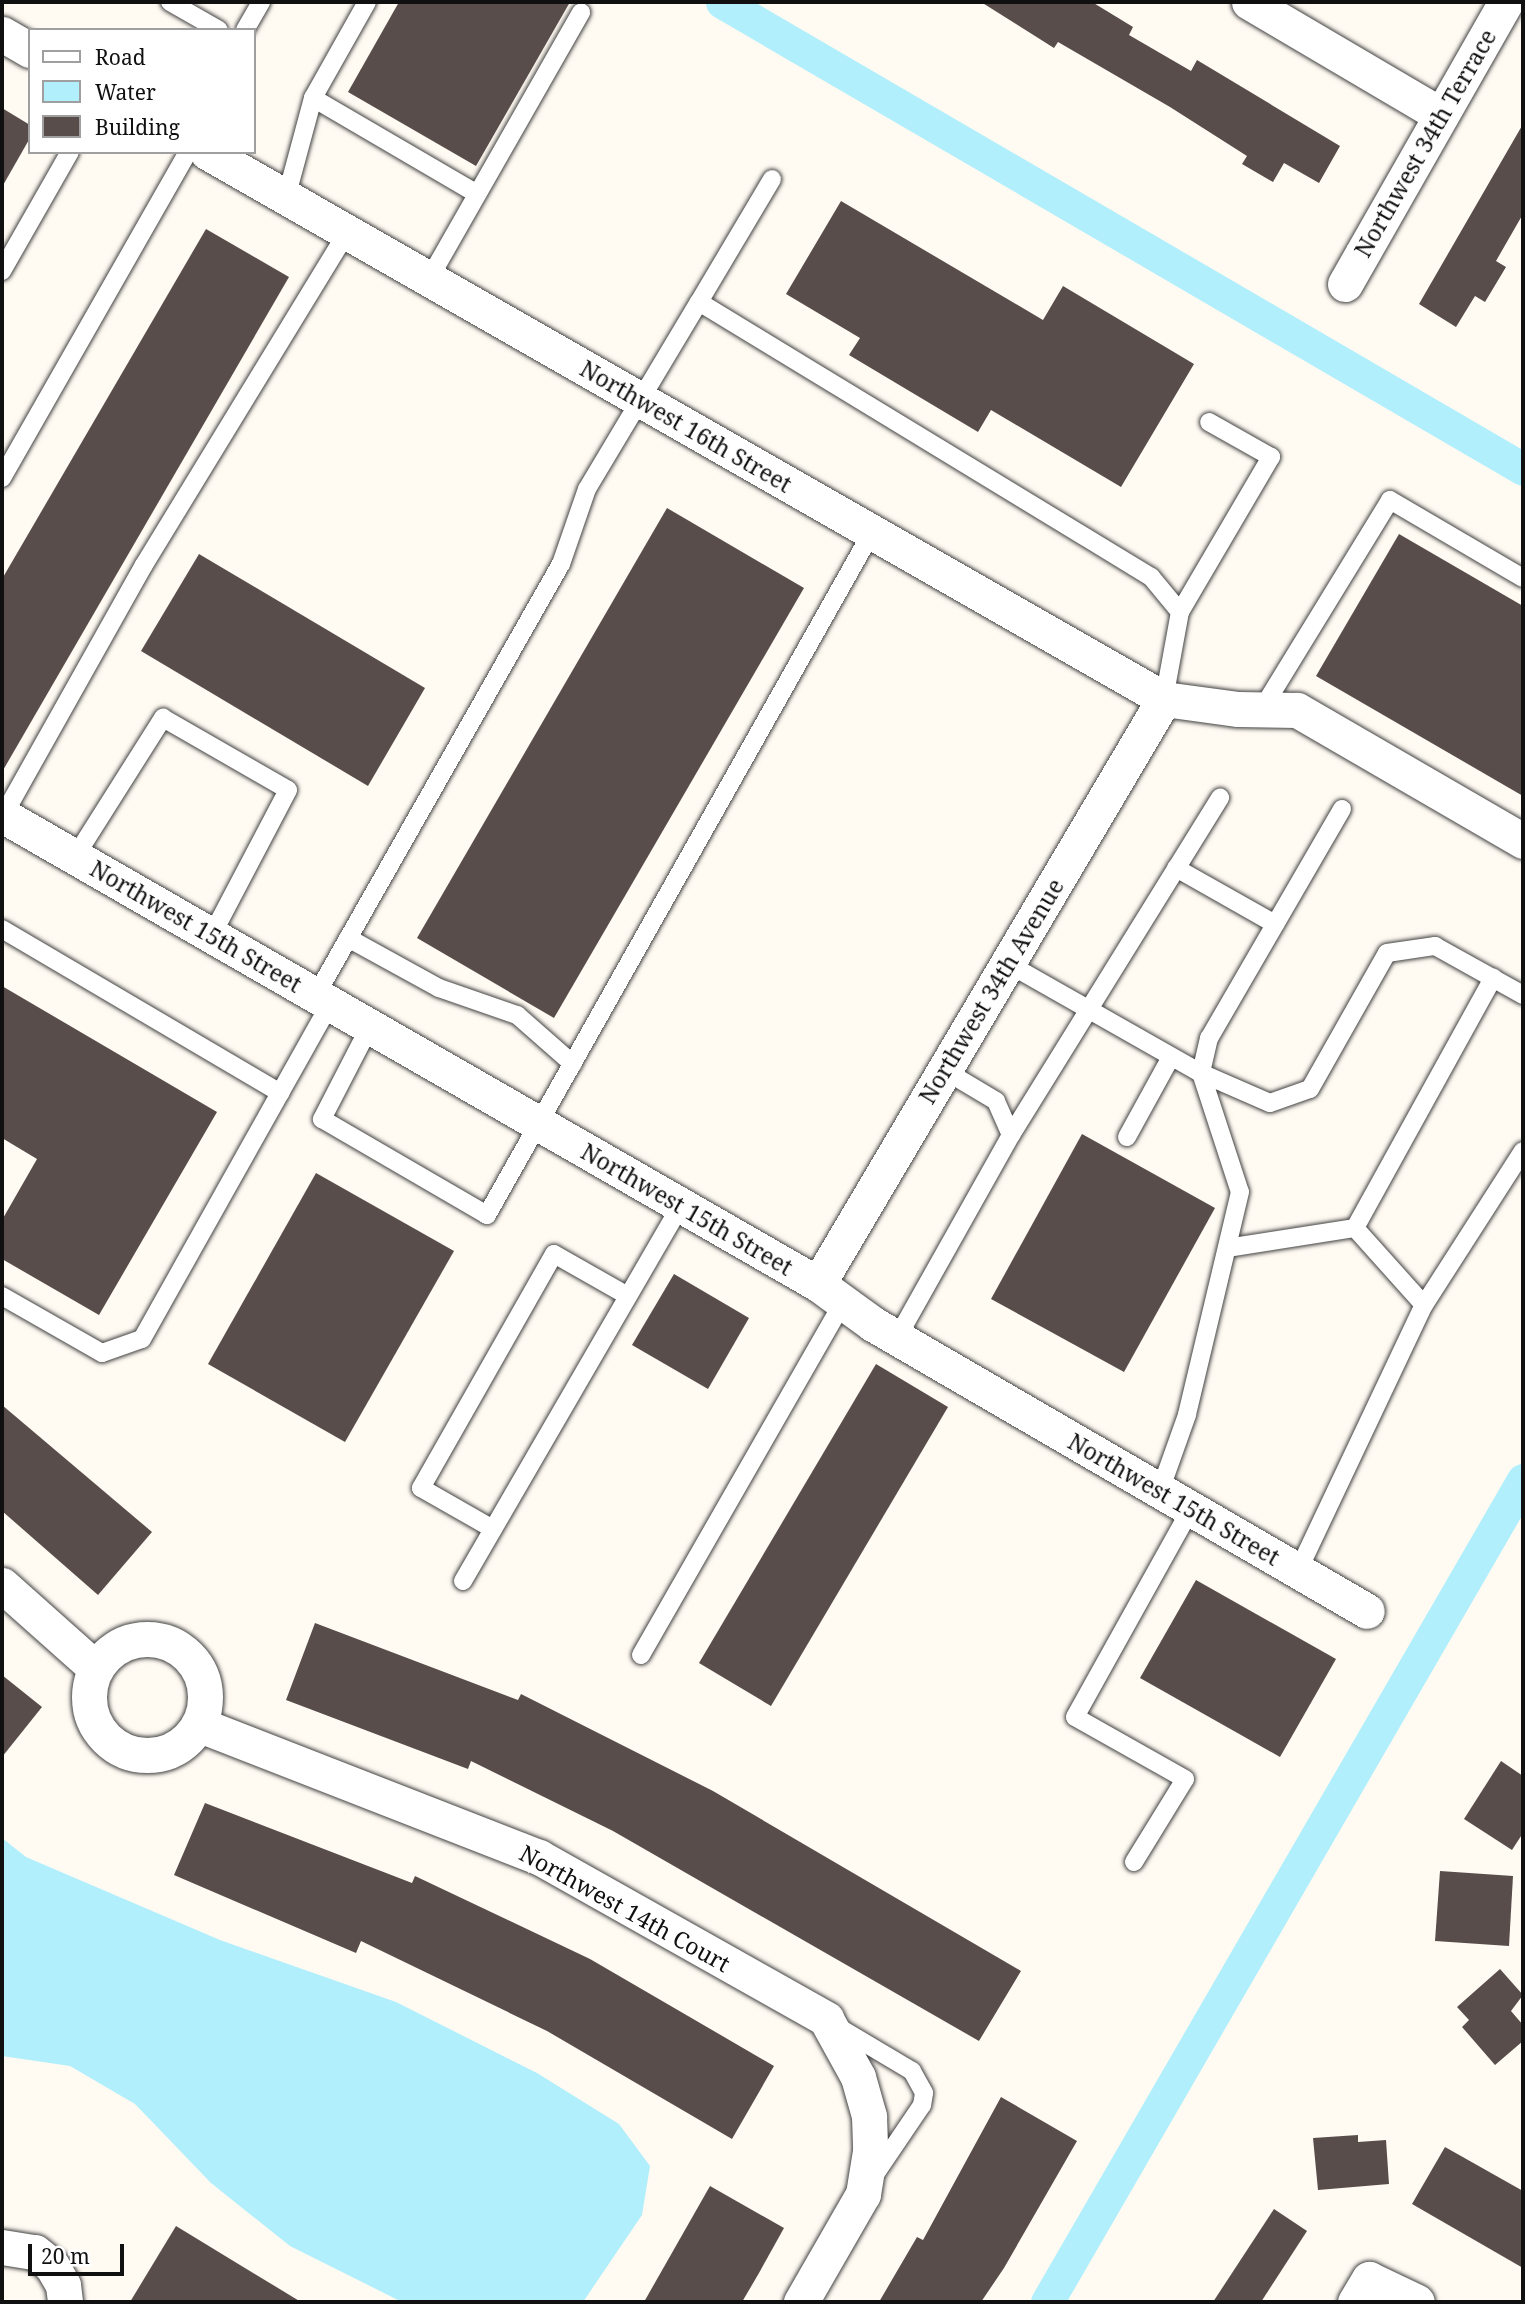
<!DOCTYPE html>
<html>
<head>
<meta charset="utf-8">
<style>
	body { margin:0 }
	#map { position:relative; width:1525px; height:2304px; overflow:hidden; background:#fffaf2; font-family:"Noto Serif",serif }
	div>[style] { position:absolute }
	.water>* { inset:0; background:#b1effc }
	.canal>* { height:33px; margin:-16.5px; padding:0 16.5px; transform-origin:16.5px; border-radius:16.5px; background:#b1effc }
	.building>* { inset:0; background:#594d4b }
	.roads { filter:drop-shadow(0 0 2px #434343) drop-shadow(0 0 2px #434343) }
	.lane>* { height:18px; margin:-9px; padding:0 9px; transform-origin:9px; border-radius:9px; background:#fff }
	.street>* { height:35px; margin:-17.5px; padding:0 17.5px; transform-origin:17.5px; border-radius:17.5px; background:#fff }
	.street>.ring { margin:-17.5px; padding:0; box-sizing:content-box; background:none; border:35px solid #fff; border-radius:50% }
	span { translate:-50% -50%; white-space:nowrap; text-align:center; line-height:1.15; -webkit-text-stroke:7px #fff; paint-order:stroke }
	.street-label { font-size:23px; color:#101010 }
	.frame { position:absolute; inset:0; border:4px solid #101010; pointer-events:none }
	.legend { position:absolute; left:28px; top:28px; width:228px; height:126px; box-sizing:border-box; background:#fff; border:2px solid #9f9f9f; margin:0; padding:9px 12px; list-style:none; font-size:21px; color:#101010 }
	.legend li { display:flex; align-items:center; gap:14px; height:35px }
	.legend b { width:35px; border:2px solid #9f9f9f }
	.scale { position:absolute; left:28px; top:2244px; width:96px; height:32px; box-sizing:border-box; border:4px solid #101010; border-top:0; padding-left:9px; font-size:21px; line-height:24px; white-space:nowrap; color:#101010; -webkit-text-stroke:5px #fff; paint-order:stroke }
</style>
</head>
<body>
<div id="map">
	<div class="water">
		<i style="clip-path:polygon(2px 1838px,26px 1857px,220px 1940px,396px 2002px,537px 2073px,619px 2124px,650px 2166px,642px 2215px,583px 2302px,402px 2302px,290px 2246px,211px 2183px,135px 2104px,70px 2066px,2px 2056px)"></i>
	</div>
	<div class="canal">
		<i style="left:722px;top:2px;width:927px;rotate:30.24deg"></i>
		<i style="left:1047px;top:2302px;width:950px;rotate:-59.93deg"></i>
	</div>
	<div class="building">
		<i style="clip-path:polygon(399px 2px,570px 2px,476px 166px,348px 92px)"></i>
		<i style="clip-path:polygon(981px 2px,1092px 2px,1133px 27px,1129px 35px,1191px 71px,1197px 60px,1340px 146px,1319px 183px,1284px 163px,1273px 182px,1242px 164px,1247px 156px,1170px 107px,1058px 42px,1054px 48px)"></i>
		<i style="clip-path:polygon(2px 108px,30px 125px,30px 138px,2px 187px)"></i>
		<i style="clip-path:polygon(1523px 124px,1523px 214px,1496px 261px,1506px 267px,1485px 302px,1475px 296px,1456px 327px,1419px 304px)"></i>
		<i style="clip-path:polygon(841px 201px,1043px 320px,1063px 286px,1194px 364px,1121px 487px,991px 410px,978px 432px,849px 355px,860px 338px,786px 294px)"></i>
		<i style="clip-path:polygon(206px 229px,289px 277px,2px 772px,2px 579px)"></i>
		<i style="clip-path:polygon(667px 508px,804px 588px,554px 1018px,417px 938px)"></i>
		<i style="clip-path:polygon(1399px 534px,1523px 606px,1523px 796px,1316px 676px)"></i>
		<i style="clip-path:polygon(199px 554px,425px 688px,368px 786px,141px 651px)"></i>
		<i style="clip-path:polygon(2px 986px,217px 1112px,99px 1315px,2px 1259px,2px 1220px,37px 1159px,2px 1138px)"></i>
		<i style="clip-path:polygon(1082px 1134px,1215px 1208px,1124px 1372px,991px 1299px)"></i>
		<i style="clip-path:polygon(316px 1173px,454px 1251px,345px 1442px,208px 1364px)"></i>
		<i style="clip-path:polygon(674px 1274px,749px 1318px,708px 1389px,632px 1345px)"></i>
		<i style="clip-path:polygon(876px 1364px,948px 1407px,771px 1706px,699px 1663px)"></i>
		<i style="clip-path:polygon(2px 1405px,152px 1532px,98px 1595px,2px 1511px)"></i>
		<i style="clip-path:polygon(1196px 1580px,1336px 1659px,1280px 1757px,1140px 1678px)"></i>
		<i style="clip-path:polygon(315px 1623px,518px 1700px,521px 1694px,713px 1791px,1021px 1971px,979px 2041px,613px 1831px,471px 1761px,468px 1769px,286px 1700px)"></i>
		<i style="clip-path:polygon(2px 1675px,42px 1707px,2px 1757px)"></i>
		<i style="clip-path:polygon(1501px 1761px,1523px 1776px,1523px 1833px,1512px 1850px,1464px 1819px)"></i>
		<i style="clip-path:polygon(205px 1803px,412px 1883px,415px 1876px,590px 1959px,774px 2066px,732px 2139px,547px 2031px,361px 1941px,356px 1953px,174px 1875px)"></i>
		<i style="clip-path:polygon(1440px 1871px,1513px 1876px,1509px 1946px,1435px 1941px)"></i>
		<i style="clip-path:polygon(1500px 1969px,1523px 1995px,1511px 2011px,1523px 2025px,1523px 2041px,1495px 2065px,1462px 2027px,1469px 2020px,1457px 2007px)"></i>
		<i style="clip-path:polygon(1001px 2097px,1077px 2141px,1004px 2268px,981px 2302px,879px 2302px,917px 2237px,923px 2240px)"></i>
		<i style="clip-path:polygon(1358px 2135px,1358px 2142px,1386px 2140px,1389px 2184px,1318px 2190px,1313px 2138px)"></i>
		<i style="clip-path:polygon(1445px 2147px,1523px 2191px,1523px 2268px,1412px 2204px)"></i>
		<i style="clip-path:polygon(710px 2186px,784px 2228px,759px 2273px,742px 2302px,644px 2302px)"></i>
		<i style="clip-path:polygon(1274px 2209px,1307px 2231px,1261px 2302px,1213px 2302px)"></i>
		<i style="clip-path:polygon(176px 2226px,301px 2302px,130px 2302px)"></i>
	</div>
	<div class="roads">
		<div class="lane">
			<i style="left:170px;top:2px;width:56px;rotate:29.7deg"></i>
			<i style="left:367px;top:2px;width:110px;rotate:119.4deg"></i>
			<i style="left:313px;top:98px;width:190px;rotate:30.3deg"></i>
			<i style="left:245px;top:30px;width:32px;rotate:-60deg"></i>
			<i style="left:286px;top:198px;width:104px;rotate:-74.9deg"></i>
			<i style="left:2px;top:271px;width:137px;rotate:-60.3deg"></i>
			<i style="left:429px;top:279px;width:307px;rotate:-60.3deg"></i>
			<i style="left:699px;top:302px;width:143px;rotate:-59.3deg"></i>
			<i style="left:2px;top:478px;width:375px;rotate:-60.3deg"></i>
			<i style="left:1164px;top:699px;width:88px;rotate:-79.6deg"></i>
			<i style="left:1180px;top:612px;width:180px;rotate:-59.6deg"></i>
			<i style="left:1271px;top:457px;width:71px;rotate:-150.6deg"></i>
			<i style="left:1262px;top:709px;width:245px;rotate:-58.5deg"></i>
			<i style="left:1390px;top:500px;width:154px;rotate:30.4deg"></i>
			<i style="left:1342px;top:809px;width:265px;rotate:120.1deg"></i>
			<i style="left:1209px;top:1038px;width:36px;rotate:103deg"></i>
			<i style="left:1201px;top:1073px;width:75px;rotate:23.5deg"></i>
			<i style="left:1270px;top:1103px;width:42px;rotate:-19.3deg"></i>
			<i style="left:1310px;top:1089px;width:156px;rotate:-60.5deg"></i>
			<i style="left:1387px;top:953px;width:49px;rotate:-8.3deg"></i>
			<i style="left:1435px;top:946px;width:101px;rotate:29.1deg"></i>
			<i style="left:3px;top:816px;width:288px;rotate:-60.7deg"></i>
			<i style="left:144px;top:565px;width:390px;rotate:-58.6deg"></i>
			<i style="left:75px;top:857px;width:165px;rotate:-57.7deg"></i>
			<i style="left:163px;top:718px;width:144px;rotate:29.9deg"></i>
			<i style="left:288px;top:790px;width:164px;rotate:117.7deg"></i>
			<i style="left:1176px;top:868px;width:114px;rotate:29.5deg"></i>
			<i style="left:2px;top:929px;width:323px;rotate:30.5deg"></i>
			<i style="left:348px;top:938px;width:104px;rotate:28.8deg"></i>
			<i style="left:439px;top:988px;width:83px;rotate:19.1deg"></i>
			<i style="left:517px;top:1015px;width:74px;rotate:41.2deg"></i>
			<i style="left:1007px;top:963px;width:223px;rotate:29.6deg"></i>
			<i style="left:1201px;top:1073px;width:125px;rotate:71.9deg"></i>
			<i style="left:1240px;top:1192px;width:229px;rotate:103.4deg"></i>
			<i style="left:1187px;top:1415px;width:81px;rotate:109.6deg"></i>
			<i style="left:316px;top:995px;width:496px;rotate:-60.4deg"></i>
			<i style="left:561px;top:564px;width:79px;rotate:-70.9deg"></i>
			<i style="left:587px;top:489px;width:218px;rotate:-59.1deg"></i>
			<i style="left:699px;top:302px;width:529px;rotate:31.32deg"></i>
			<i style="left:1151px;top:577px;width:45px;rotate:50.4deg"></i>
			<i style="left:370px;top:1026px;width:105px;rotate:117.3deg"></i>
			<i style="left:322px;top:1119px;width:191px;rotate:30.2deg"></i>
			<i style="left:487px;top:1215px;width:784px;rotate:-60.59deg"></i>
			<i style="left:1011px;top:1135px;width:397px;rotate:-58.2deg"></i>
			<i style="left:1127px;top:1137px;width:91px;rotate:-61.2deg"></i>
			<i style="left:1355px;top:1228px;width:103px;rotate:48.1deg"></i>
			<i style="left:1227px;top:1248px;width:130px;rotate:-8.9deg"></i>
			<i style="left:1355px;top:1228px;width:286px;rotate:-61.1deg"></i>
			<i style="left:2px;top:1296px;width:115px;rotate:29.7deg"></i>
			<i style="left:102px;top:1353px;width:42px;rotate:-19.3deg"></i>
			<i style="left:142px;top:1339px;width:384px;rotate:-60.7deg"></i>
			<i style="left:897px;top:1338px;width:233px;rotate:-60.7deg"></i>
			<i style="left:1011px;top:1135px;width:37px;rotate:-114deg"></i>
			<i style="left:996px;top:1101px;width:61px;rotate:-149.2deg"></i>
			<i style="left:493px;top:1529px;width:83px;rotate:-150.3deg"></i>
			<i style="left:421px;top:1488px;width:269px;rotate:-60.4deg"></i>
			<i style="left:554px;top:1254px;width:85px;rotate:29.6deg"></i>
			<i style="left:1298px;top:1571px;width:294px;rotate:-64.7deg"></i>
			<i style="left:1424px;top:1305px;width:183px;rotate:-57.3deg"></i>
			<i style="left:463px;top:1581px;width:435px;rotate:-59.9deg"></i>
			<i style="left:641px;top:1655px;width:406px;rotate:-60.2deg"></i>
			<i style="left:1134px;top:1862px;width:97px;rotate:-58.4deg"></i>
			<i style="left:1185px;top:1779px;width:126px;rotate:-150.6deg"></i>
			<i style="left:1075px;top:1717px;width:238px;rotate:-60.9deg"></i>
			<i style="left:838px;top:2027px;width:86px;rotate:30.7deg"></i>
			<i style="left:912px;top:2071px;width:25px;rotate:61deg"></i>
			<i style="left:924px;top:2093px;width:12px;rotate:99deg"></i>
			<i style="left:922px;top:2105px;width:86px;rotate:124.1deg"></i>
		</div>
		<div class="street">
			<i style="left:1249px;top:2px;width:223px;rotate:30.5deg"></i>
			<i style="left:2px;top:34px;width:32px;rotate:30deg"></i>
			<i style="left:207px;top:152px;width:1102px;rotate:29.75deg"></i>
			<i style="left:1164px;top:699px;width:75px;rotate:7.7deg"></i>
			<i style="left:1238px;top:709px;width:59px;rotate:1deg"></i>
			<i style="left:1297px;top:710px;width:261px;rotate:30.1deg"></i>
			<i style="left:1345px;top:284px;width:325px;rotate:-60.3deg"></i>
			<i style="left:2px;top:815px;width:941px;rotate:29.89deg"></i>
			<i style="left:818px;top:1284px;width:68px;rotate:36deg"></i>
			<i style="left:873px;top:1324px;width:571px;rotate:30.16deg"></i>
			<i style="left:818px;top:1284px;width:680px;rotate:-59.4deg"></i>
			<i style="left:2px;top:1585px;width:125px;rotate:41.7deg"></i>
			<i class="ring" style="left:89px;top:1639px;width:81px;height:81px"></i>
			<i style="left:200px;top:1725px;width:364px;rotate:21.3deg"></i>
			<i style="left:539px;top:1857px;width:330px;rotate:29.4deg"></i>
			<i style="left:826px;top:2019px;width:66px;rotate:61.1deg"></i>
			<i style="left:858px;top:2077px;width:41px;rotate:74.2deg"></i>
			<i style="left:869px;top:2116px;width:35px;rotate:88deg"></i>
			<i style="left:870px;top:2151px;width:44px;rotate:99.2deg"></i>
			<i style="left:863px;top:2194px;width:125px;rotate:119.9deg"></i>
			<i style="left:2px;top:2247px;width:33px;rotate:9deg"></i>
			<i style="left:35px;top:2252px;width:22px;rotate:39deg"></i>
			<i style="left:52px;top:2266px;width:22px;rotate:60deg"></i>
			<i style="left:63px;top:2285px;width:17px;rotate:83deg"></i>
			<i style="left:1355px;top:2302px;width:27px;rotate:-59deg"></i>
			<i style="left:1369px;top:2279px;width:53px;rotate:25.6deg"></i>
		</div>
	</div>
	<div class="street-label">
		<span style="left:1425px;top:143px;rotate:-60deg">Northwest 34th Terrace</span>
		<span style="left:686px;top:426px;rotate:30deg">Northwest 16th Street</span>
		<span style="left:196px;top:926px;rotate:30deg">Northwest 15th Street</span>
		<span style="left:991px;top:991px;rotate:-59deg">Northwest 34th Avenue</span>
		<span style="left:687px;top:1209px;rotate:30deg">Northwest 15th Street</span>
		<span style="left:1174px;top:1499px;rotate:30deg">Northwest 15th Street</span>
		<span style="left:625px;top:1908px;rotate:29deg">Northwest 14th Court</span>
	</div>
	<div class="frame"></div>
	<ul class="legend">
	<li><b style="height:9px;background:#fff"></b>Road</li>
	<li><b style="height:19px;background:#b1effc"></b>Water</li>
	<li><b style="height:19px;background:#594d4b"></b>Building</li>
	</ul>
	<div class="scale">20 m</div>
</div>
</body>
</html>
